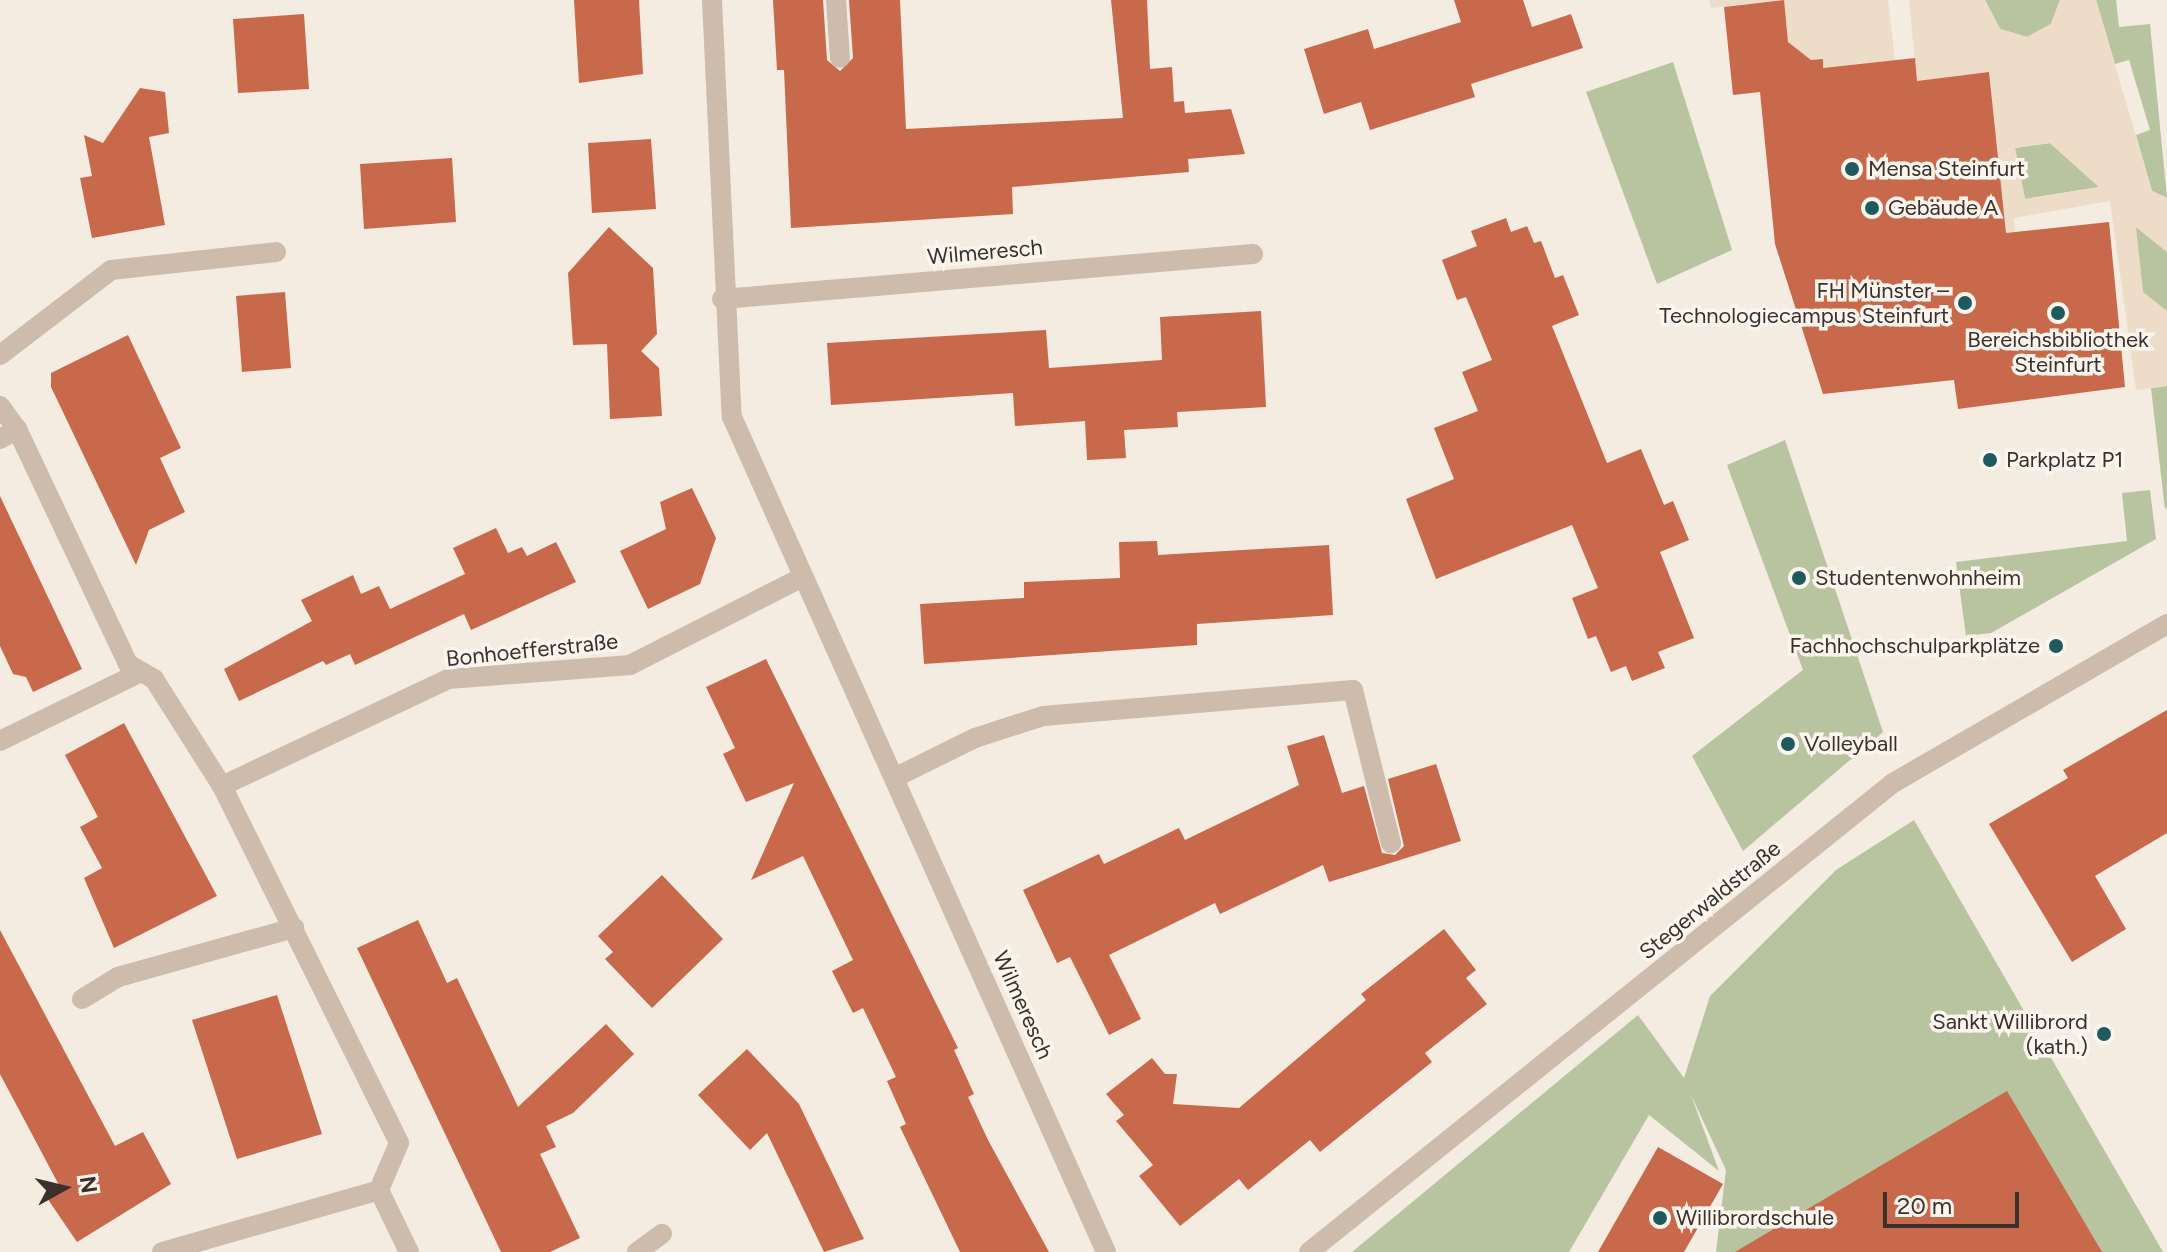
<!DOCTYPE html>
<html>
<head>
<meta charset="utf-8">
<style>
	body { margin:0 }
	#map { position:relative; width:2167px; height:1252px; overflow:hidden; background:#f4ebe1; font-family:Figtree,sans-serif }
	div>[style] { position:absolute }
	.green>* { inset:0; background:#b8c4a0 }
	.plaza>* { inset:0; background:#ecdcc8 }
	.building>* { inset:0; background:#c8694b }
	.service>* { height:20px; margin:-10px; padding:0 10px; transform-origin:10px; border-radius:10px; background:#cdbbac }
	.minor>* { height:20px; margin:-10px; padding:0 10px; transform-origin:10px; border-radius:10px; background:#cdbbac }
	.dots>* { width:22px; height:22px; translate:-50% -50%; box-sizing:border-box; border:4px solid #fbf5ee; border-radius:50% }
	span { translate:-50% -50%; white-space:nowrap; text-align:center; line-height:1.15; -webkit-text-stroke:7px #fbf5ee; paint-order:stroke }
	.poi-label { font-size:22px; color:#3b302b }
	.left { translate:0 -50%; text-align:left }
	.right { translate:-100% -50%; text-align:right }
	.street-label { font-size:22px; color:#3b302b }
	.north { position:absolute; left:24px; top:1148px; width:80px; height:80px; -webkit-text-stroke:6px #fbf5ee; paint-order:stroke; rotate:82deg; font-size:22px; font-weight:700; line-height:32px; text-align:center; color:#3b302b }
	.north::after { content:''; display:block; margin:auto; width:28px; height:36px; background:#3b302b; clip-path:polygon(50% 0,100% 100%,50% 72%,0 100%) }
	.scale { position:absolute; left:1883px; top:1192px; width:136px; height:36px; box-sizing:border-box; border:4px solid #3b302b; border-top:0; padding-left:10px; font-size:24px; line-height:28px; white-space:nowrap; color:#3b302b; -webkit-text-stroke:6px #fbf5ee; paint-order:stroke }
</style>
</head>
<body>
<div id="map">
	<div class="green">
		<i style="clip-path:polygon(1985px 0,2060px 0,2051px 24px,2027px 37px,2000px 29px)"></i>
		<i style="clip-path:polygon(2096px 0,2116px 0,2119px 27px,2150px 24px,2167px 198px,2152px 191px,2136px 135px,2150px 130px,2129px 60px,2115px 64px)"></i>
		<i style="clip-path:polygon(1673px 62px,1732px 250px,1657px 284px,1586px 92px)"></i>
		<i style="clip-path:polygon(2050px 143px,2099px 187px,2025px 199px,2015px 148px)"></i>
		<i style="clip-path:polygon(2135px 226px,2167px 252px,2167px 311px,2143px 293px)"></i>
		<i style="clip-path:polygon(2167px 386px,2167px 506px,2165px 510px,2151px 388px)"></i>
		<i style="clip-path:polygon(1785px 440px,1883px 732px,1743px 851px,1692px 756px,1803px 670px,1727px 465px)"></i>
		<i style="clip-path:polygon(2150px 490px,2156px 539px,1991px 633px,1966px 636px,1956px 562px,2127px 541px,2122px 493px)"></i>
		<i style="clip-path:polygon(1914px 820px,2163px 1252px,1716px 1252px,1726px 1170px,1691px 1095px,1719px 1171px,1649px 1115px,1569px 1252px,1352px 1252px,1638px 1015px,1684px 1078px,1710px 996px,1836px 870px)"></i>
	</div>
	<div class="plaza">
		<i style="clip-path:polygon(1709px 0,1888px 0,1895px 60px,1823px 68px,1822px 59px,1807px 61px,1789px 46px,1783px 0,1711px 8px)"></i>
		<i style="clip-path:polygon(evenodd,1909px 0,1985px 0,2000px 29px,2027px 37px,2051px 24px,2060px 0,2096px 0,2152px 191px,2167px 198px,2167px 252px,2136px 227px,2143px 292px,2167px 311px,2167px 386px,2136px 390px,2110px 201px,2014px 218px,2015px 231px,2006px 233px,1989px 72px,1917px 81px,1909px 0,2050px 143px,2099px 187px,2025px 199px,2015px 148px,2050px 143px)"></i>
	</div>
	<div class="building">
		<i style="clip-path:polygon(574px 0,639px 0,643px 74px,579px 83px)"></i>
		<i style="clip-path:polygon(773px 0,823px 0,827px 60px,840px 71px,853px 58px,849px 0,900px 0,906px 129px,1123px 118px,1111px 0,1147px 0,1150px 69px,1172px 67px,1174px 102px,1184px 101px,1185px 113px,1231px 109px,1245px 154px,1188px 159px,1189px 172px,1012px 187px,1013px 214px,791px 228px,784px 70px,777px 70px)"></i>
		<i style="clip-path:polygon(1454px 0,1523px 0,1532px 27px,1571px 14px,1583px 48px,1471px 84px,1475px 97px,1370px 130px,1361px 102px,1324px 114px,1304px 49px,1368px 29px,1374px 49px,1461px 22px)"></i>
		<i style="clip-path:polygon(1784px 0,1788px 42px,1811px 60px,1823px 59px,1823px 68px,1915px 58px,1917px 81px,1989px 72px,2006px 233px,2109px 222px,2125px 387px,1958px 409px,1954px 380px,1823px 394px,1775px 244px,1760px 92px,1733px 95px,1724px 7px)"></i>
		<i style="clip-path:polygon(304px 14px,309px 89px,238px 93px,233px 19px)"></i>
		<i style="clip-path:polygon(140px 88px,165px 92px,169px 133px,149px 137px,165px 225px,92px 238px,80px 178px,92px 176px,84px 135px,103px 143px)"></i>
		<i style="clip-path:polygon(651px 139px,656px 209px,592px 213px,588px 143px)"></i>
		<i style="clip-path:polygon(452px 158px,456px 222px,364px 229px,360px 164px)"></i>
		<i style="clip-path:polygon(1506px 218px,1511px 232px,1527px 226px,1534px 243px,1541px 241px,1555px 278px,1563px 275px,1579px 315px,1552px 326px,1607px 463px,1641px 449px,1664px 505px,1673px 501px,1689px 540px,1660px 552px,1694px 638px,1658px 652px,1665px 668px,1632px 681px,1626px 666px,1611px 672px,1596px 636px,1588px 639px,1572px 598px,1598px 588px,1572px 525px,1436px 579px,1406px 499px,1454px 479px,1434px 428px,1478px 411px,1462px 372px,1492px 360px,1466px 297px,1457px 300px,1442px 260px,1477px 246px,1471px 231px)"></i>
		<i style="clip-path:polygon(609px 227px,653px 268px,657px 334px,641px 351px,659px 368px,662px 416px,610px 419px,607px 344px,573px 345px,568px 273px)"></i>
		<i style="clip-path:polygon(285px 292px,291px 368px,242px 372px,236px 296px)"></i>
		<i style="clip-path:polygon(1261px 311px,1266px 407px,1177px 412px,1178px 427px,1124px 430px,1126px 458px,1087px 460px,1085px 421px,1015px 426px,1013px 393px,831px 405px,827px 343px,1046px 330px,1049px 368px,1162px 360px,1160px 317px)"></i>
		<i style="clip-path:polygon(128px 335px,181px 448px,160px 458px,185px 512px,149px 530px,136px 565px,51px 387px,51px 373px)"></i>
		<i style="clip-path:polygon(692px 488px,716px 538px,700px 584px,648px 609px,620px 551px,666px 529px,660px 502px)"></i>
		<i style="clip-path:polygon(0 496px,82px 669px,33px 692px,26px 677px,13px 674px,0 646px)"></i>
		<i style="clip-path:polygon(496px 528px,508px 553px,522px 547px,527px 556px,556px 542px,576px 582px,471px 630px,464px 614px,355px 665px,350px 654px,326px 665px,323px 661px,239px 701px,224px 669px,312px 621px,301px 600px,353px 575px,361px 594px,379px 586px,390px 609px,465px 574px,453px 548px)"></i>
		<i style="clip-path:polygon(1157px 541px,1158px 555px,1329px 545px,1333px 615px,1197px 624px,1197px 645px,924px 664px,920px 604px,1024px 598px,1024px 582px,1120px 578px,1119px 542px)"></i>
		<i style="clip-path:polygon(766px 659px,958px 1048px,954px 1050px,974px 1094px,968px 1097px,988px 1140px,1049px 1252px,960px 1252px,900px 1127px,906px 1124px,887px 1081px,896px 1077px,863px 1008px,853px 1013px,832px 971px,853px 960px,803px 856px,751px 880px,794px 783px,746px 802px,723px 754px,735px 748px,706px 687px)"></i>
		<i style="clip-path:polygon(2167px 710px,2167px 833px,2095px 876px,2126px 929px,2072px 962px,1989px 824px,2068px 778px,2063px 770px)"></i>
		<i style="clip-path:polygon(124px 723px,217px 896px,114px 948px,84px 878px,102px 868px,80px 827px,98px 817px,65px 755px)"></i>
		<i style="clip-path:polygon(1324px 735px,1342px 793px,1364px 786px,1382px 853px,1395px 855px,1404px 846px,1388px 779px,1436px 764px,1461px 841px,1329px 882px,1323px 865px,1220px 914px,1215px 903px,1109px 955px,1141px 1019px,1109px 1035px,1070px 957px,1057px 963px,1023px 890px,1099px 854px,1104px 864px,1179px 828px,1185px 840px,1299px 785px,1287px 746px)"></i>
		<i style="clip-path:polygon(662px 875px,723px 939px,652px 1008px,605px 959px,613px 952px,598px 936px)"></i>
		<i style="clip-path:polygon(418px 920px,447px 983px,457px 978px,518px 1107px,606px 1024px,634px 1054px,573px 1113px,546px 1126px,556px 1147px,540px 1154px,580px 1238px,550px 1252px,501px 1252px,357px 948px)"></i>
		<i style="clip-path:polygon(1444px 929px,1476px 970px,1466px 978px,1487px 1004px,1425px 1053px,1432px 1062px,1320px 1152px,1310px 1140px,1248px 1190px,1239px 1179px,1180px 1226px,1139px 1176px,1153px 1165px,1116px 1121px,1124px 1115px,1106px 1094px,1152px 1058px,1165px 1074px,1177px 1074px,1173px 1104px,1239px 1108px,1366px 1000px,1361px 994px)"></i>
		<i style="clip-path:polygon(0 930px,115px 1146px,143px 1132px,171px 1184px,77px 1242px,45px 1195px,60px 1187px,0 1074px)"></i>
		<i style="clip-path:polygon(277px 995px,322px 1134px,237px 1159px,192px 1020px)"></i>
		<i style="clip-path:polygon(747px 1049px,799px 1104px,864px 1239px,824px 1252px,767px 1133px,750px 1150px,698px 1095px)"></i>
		<i style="clip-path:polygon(2007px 1091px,2102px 1252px,1735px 1252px)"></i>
		<i style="clip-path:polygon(1658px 1147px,1723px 1184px,1684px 1252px,1598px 1252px)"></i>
	</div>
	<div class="service">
		<i style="left:836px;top:0;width:58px;rotate:86.1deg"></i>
		<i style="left:1353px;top:690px;width:158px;rotate:76.1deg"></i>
	</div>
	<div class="minor">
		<i style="left:712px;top:0;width:417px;rotate:87.3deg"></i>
		<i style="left:732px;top:417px;width:915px;rotate:65.87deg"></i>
		<i style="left:722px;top:299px;width:533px;rotate:-4.84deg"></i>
		<i style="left:0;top:355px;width:140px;rotate:-37.4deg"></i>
		<i style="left:111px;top:270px;width:166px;rotate:-6.2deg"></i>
		<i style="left:0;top:406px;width:29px;rotate:54deg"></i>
		<i style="left:17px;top:429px;width:260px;rotate:64.7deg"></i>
		<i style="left:128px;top:664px;width:30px;rotate:30deg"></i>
		<i style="left:154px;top:679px;width:127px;rotate:57.6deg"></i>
		<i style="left:222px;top:786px;width:250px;rotate:-25.3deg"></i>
		<i style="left:448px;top:679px;width:183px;rotate:-4.4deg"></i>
		<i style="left:630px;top:665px;width:192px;rotate:-27deg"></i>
		<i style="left:0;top:439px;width:20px;rotate:-30deg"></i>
		<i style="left:0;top:741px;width:157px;rotate:-26.1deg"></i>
		<i style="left:896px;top:777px;width:88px;rotate:-26.3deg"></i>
		<i style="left:975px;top:738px;width:71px;rotate:-17.9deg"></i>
		<i style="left:1043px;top:716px;width:311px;rotate:-4.8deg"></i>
		<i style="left:222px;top:786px;width:398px;rotate:63.6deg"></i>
		<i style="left:399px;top:1143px;width:51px;rotate:113.1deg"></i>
		<i style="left:379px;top:1190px;width:69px;rotate:64.2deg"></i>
		<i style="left:82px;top:999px;width:42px;rotate:-31.4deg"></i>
		<i style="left:118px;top:977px;width:183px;rotate:-15.6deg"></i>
		<i style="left:162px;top:1252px;width:226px;rotate:-15.9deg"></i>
		<i style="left:637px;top:1252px;width:31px;rotate:-36deg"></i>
		<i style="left:1309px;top:1252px;width:749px;rotate:-38.77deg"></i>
		<i style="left:1893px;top:783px;width:317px;rotate:-30.1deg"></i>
	</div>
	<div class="dots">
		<i style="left:1852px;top:169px;background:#1f5a5e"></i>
		<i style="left:1872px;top:208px;background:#1f5a5e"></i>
		<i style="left:1965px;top:303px;background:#1f5a5e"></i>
		<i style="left:2058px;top:313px;background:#1f5a5e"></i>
		<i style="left:1990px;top:460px;background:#1f5a5e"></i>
		<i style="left:1799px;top:578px;background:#1f5a5e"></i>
		<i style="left:2056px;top:646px;background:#1f5a5e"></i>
		<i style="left:1788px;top:744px;background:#1f5a5e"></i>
		<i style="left:2104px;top:1034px;background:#1f5a5e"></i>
		<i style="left:1660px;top:1218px;background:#1f5a5e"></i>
	</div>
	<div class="poi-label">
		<span class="left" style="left:1868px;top:169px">Mensa Steinfurt</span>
		<span class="left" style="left:1888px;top:208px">Gebäude A</span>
		<span class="right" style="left:1949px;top:303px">FH Münster –<br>Technologiecampus Steinfurt</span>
		<span style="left:2058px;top:352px">Bereichsbibliothek<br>Steinfurt</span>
		<span class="left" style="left:2006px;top:460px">Parkplatz P1</span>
		<span class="left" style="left:1815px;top:578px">Studentenwohnheim</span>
		<span class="right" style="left:2040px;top:646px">Fachhochschulparkplätze</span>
		<span class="left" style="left:1804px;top:744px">Volleyball</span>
		<span class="right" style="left:2088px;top:1034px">Sankt Willibrord<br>(kath.)</span>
		<span class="left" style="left:1676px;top:1218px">Willibrordschule</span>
	</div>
	<div class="street-label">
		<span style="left:985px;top:252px;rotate:-5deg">Wilmeresch</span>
		<span style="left:532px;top:650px;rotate:-6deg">Bonhoefferstraße</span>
		<span style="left:1710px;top:900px;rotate:-39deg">Stegerwaldstraße</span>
		<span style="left:1023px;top:1005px;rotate:66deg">Wilmeresch</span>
	</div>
	<div class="north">N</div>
	<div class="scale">20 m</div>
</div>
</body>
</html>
